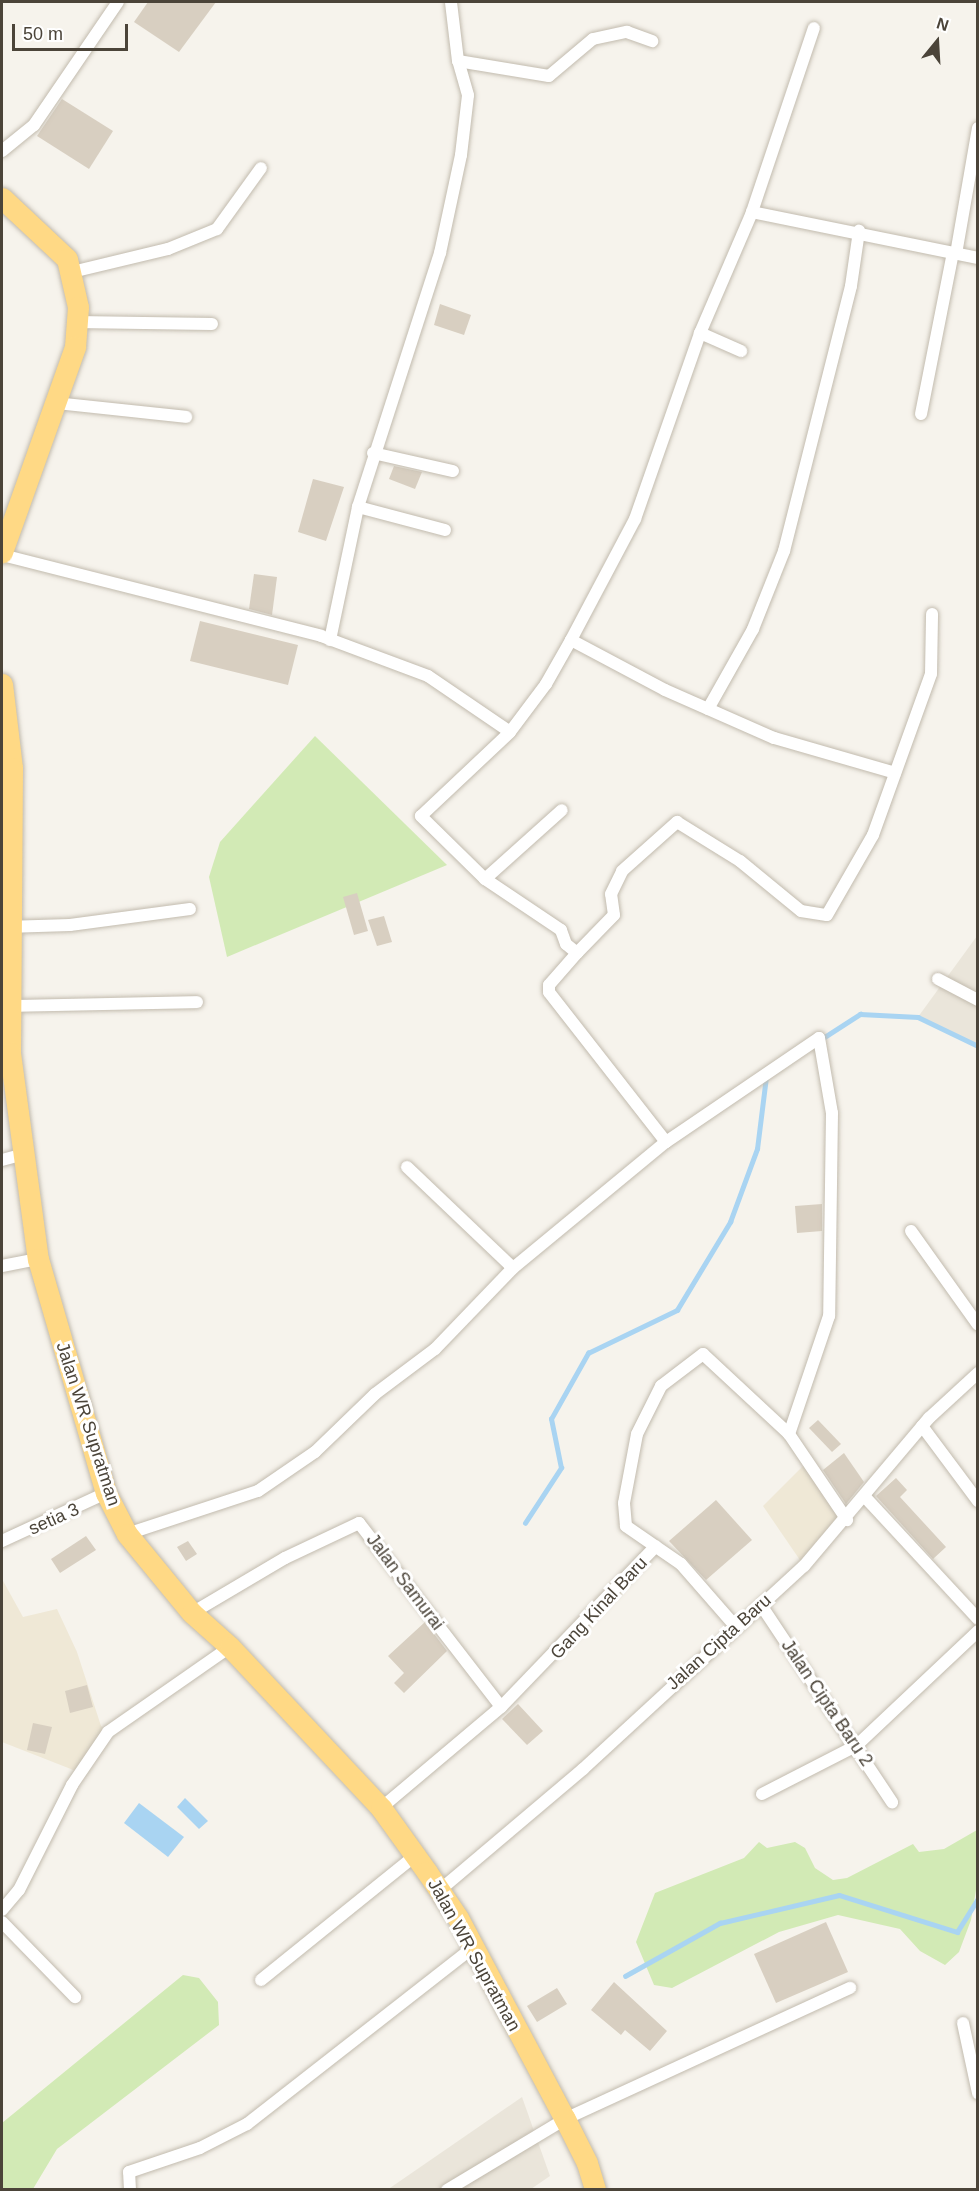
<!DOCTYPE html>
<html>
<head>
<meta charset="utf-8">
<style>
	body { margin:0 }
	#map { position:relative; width:979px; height:2191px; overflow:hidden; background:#f6f3ec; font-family:Helvetica,sans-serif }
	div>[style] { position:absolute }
	.residential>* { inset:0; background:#eae5da }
	.education>* { inset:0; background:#efe8d6 }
	.green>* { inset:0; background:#d2eab5 }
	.water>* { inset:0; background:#a9d4f2 }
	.stream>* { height:4.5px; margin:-2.25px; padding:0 2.25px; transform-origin:2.25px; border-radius:2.25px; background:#a9d4f2 }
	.building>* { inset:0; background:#d8cfc1 }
	.roads { filter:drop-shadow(0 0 2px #c2bbae) drop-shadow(0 0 2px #c2bbae) }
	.minor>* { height:12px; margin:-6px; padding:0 6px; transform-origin:6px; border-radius:6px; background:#fff }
	.trunk>* { height:21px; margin:-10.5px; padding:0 10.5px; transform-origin:10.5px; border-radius:10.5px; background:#ffd985 }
	span { translate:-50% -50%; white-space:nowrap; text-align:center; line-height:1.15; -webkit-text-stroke:6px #fff; paint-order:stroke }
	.street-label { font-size:18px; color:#4b4439 }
	.frame { position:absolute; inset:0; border:3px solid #4b4439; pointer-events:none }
	.north { position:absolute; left:907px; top:12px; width:60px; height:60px; -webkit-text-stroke:4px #fff; paint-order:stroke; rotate:18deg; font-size:16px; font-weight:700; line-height:24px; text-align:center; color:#4b4439 }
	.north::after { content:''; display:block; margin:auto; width:21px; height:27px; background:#4b4439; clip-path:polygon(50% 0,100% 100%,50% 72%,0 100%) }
	.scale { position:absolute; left:12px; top:24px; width:116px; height:27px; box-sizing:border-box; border:3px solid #4b4439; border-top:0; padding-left:8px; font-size:18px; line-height:21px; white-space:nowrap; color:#4b4439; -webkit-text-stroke:4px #fff; paint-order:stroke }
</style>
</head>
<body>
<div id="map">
	<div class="residential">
		<i style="clip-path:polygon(977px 936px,977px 1046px,918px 1017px)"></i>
		<i style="clip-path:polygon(522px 2097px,550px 2176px,531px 2189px,387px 2190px)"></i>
	</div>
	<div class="education">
		<i style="clip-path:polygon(808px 1461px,847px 1520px,804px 1566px,763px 1506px)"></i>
		<i style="clip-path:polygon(2px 1579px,23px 1617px,57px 1609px,77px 1652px,101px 1726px,108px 1732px,81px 1773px,2px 1742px)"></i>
	</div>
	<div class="green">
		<i style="clip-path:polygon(315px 736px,447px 865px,227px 957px,209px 877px,220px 842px)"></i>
		<i style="clip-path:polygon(977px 1830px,977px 1884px,971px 1920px,959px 1952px,945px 1965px,920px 1951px,900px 1929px,838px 1915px,779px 1932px,672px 1988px,654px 1985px,636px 1942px,655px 1893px,744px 1858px,759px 1842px,767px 1848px,795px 1842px,805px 1848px,815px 1868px,833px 1880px,847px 1878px,913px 1844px,919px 1852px,944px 1849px)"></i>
		<i style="clip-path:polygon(183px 1975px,199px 1978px,218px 2002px,219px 2025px,57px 2149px,33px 2189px,2px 2189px,2px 2123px)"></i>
	</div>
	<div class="water">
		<i style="clip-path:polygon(185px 1798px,208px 1821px,199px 1829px,177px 1807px)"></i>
		<i style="clip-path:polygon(139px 1803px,184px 1837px,168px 1857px,124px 1823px)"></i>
	</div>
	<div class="stream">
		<i style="left:820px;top:1040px;width:48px;rotate:-33deg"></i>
		<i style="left:860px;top:1014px;width:58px;rotate:3deg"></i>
		<i style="left:918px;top:1017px;width:67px;rotate:25.8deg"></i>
		<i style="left:525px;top:1523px;width:66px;rotate:-56.8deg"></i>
		<i style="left:561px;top:1468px;width:50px;rotate:-101.5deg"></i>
		<i style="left:551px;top:1419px;width:76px;rotate:-60.7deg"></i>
		<i style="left:588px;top:1353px;width:99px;rotate:-25.8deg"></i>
		<i style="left:677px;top:1310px;width:103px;rotate:-58.9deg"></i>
		<i style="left:730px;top:1222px;width:78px;rotate:-69.7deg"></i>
		<i style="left:757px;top:1149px;width:73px;rotate:-82.9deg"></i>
		<i style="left:625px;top:1976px;width:109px;rotate:-29.2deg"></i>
		<i style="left:720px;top:1923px;width:122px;rotate:-13.2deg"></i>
		<i style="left:839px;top:1895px;width:124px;rotate:17.4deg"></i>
		<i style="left:957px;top:1932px;width:40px;rotate:-58deg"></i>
	</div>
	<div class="building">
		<i style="clip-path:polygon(148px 2px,216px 2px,179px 52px,134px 22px)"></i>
		<i style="clip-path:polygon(62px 99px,113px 131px,89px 169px,37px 136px)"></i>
		<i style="clip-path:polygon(440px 304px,471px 315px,464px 335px,434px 325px)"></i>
		<i style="clip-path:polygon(394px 466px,422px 472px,415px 489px,389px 479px)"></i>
		<i style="clip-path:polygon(313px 479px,344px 487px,326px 541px,298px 532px)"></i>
		<i style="clip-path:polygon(254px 574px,277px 577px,272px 615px,249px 609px)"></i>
		<i style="clip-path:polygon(200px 621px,298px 645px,288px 685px,190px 661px)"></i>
		<i style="clip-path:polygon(357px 893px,368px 931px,354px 935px,343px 897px)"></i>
		<i style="clip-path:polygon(384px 916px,392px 942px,377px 946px,368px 920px)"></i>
		<i style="clip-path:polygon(822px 1204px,822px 1231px,797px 1233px,795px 1206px)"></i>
		<i style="clip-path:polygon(818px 1420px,841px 1444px,832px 1452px,809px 1428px)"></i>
		<i style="clip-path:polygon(844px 1453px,864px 1482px,846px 1504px,823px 1470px)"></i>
		<i style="clip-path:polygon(896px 1478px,907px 1490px,900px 1497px,946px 1547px,933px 1559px,876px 1496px)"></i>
		<i style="clip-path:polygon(716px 1500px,752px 1540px,706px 1580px,669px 1541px)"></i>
		<i style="clip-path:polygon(86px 1536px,96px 1550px,60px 1573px,51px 1559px)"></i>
		<i style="clip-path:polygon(188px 1541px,197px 1554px,186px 1561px,177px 1547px)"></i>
		<i style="clip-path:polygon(425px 1622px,447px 1651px,404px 1693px,394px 1683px,404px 1673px,388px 1656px)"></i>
		<i style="clip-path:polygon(87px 1685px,93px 1707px,70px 1713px,65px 1691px)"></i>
		<i style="clip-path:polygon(518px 1704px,543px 1731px,527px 1745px,502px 1719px)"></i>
		<i style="clip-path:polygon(33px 1723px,52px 1727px,45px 1754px,27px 1750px)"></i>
		<i style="clip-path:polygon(826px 1922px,848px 1972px,776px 2003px,754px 1954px)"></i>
		<i style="clip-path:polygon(614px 1982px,667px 2031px,650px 2051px,625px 2030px,621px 2035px,591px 2010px)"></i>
		<i style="clip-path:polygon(557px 1988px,567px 2004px,537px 2022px,527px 2006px)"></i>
	</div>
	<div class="roads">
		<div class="minor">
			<i style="left:458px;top:61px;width:92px;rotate:9.4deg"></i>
			<i style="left:549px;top:76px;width:57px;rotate:-40.1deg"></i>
			<i style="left:593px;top:39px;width:35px;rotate:-12deg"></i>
			<i style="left:627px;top:32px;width:27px;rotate:20deg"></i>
			<i style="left:2px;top:151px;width:41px;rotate:-39.1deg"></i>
			<i style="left:34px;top:125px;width:149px;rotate:-55.7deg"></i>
			<i style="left:752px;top:212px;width:194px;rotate:-71.4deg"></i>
			<i style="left:956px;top:254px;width:128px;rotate:-80.1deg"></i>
			<i style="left:72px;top:272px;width:99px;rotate:-13.5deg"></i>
			<i style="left:168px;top:249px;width:53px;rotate:-22.2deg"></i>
			<i style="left:217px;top:229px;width:75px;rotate:-54.2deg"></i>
			<i style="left:76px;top:322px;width:136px;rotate:0.8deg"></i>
			<i style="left:700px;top:333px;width:45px;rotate:23.7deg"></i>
			<i style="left:56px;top:403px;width:131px;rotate:6.1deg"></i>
			<i style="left:921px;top:414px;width:164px;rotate:-78.8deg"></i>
			<i style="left:373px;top:453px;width:82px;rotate:12.7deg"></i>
			<i style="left:358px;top:507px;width:90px;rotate:14.8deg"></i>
			<i style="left:2px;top:555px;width:329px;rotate:14.2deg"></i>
			<i style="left:321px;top:636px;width:114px;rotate:20.5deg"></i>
			<i style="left:428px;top:676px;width:99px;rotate:34.3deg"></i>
			<i style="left:330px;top:640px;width:136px;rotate:-78.1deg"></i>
			<i style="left:358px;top:507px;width:267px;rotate:-72.1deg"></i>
			<i style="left:440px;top:253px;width:100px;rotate:-77.9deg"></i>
			<i style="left:461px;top:155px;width:60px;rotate:-83.3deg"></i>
			<i style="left:468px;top:95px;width:35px;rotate:-106deg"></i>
			<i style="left:458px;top:61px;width:59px;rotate:-96.8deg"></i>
			<i style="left:571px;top:640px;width:106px;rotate:28deg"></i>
			<i style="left:665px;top:690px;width:119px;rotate:23.8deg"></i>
			<i style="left:774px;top:738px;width:126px;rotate:16.1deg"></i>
			<i style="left:708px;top:709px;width:92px;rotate:-60.6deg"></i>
			<i style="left:753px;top:629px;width:84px;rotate:-68.3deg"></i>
			<i style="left:784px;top:551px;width:273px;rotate:-75.8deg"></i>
			<i style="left:851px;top:286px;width:56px;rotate:-81.7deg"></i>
			<i style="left:485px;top:879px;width:103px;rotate:-41.9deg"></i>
			<i style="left:6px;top:927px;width:64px;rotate:-1.8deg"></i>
			<i style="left:70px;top:925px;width:121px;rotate:-7.6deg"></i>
			<i style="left:577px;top:953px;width:53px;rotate:-45.8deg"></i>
			<i style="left:614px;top:915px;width:21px;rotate:-98deg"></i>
			<i style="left:611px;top:894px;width:25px;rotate:-64deg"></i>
			<i style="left:622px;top:871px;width:74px;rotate:-41.7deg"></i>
			<i style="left:677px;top:822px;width:74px;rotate:31.8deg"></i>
			<i style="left:740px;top:861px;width:79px;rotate:39.3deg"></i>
			<i style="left:801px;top:911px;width:26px;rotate:9deg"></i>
			<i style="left:827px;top:915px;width:92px;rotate:-60.1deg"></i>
			<i style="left:873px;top:835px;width:171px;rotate:-70.2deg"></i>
			<i style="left:931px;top:674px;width:60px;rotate:-89deg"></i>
			<i style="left:938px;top:979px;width:45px;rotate:27.7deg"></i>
			<i style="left:11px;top:1006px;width:186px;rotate:-1.2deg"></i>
			<i style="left:666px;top:1142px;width:190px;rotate:-128deg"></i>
			<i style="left:549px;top:992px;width:7px;rotate:-90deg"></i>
			<i style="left:549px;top:985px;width:43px;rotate:-48.8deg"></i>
			<i style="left:577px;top:953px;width:14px;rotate:-141deg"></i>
			<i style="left:566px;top:944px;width:15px;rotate:-110deg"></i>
			<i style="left:561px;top:930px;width:92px;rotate:-146.1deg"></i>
			<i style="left:485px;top:879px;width:90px;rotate:-135.5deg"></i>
			<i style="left:421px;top:816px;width:122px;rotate:-43.3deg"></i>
			<i style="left:510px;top:732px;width:60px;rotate:-53.1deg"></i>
			<i style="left:546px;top:684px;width:51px;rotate:-60.4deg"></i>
			<i style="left:571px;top:640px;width:137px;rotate:-62.1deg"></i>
			<i style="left:635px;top:519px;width:197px;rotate:-70.7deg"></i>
			<i style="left:700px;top:333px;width:132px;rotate:-66.7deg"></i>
			<i style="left:752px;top:212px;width:231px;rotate:11.5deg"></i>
			<i style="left:2px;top:1160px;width:24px;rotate:-15deg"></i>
			<i style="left:407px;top:1167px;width:146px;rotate:43.6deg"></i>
			<i style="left:911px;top:1231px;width:115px;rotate:54.5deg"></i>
			<i style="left:2px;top:1266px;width:37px;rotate:-11deg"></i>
			<i style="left:922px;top:1426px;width:94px;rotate:53.3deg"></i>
			<i style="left:865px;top:1497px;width:166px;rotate:47.2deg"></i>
			<i style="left:127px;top:1534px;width:138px;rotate:-18.2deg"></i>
			<i style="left:258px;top:1491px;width:69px;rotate:-34.4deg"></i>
			<i style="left:315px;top:1452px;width:83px;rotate:-44deg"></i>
			<i style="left:375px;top:1394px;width:75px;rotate:-36.9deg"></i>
			<i style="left:435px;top:1349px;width:112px;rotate:-46.1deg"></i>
			<i style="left:513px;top:1268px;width:198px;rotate:-39.5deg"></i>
			<i style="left:666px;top:1142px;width:185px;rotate:-34.2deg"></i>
			<i style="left:819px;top:1038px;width:76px;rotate:80.2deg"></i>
			<i style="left:832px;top:1113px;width:203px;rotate:90.8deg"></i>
			<i style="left:829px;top:1316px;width:125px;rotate:108.7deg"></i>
			<i style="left:789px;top:1434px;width:104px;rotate:56deg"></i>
			<i style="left:2px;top:1541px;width:115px;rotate:-24.8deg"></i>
			<i style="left:761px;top:1605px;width:237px;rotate:56.4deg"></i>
			<i style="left:192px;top:1613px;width:108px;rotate:-30.6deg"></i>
			<i style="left:285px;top:1558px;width:82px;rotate:-25.3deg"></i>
			<i style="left:359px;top:1523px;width:232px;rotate:52.3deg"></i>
			<i style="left:736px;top:1627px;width:84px;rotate:-131.1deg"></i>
			<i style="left:681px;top:1564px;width:67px;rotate:-145.4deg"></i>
			<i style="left:626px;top:1526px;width:23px;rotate:-95deg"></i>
			<i style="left:624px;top:1503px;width:70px;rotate:-79.3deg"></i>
			<i style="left:637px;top:1434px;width:54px;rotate:-63.4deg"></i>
			<i style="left:661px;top:1386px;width:53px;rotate:-37.3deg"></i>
			<i style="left:703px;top:1354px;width:117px;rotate:42.9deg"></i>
			<i style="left:762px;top:1794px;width:106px;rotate:-27.1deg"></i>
			<i style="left:856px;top:1746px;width:168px;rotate:-43.3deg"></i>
			<i style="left:381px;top:1808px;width:157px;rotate:-40.1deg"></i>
			<i style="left:501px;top:1707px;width:223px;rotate:-46.1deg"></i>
			<i style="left:440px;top:1890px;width:187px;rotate:-40.2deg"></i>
			<i style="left:583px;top:1769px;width:300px;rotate:-42.6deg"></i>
			<i style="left:804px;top:1566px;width:194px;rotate:-49.8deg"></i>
			<i style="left:929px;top:1418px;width:67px;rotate:-42.6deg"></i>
			<i style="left:2px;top:1910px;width:26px;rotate:-50deg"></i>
			<i style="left:19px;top:1890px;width:118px;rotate:-63.2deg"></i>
			<i style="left:72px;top:1785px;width:64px;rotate:-55.8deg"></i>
			<i style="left:108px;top:1732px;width:149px;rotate:-34.9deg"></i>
			<i style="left:2px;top:1922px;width:105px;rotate:45.8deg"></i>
			<i style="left:261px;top:1980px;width:199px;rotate:-38.9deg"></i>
			<i style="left:963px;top:2023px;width:72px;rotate:77.9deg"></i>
			<i style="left:130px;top:2190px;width:18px;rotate:-93deg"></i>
			<i style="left:129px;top:2172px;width:75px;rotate:-18.7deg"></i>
			<i style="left:200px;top:2148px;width:53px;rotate:-27.1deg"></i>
			<i style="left:247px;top:2124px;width:286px;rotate:-38deg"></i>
			<i style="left:447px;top:2190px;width:138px;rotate:-31deg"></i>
			<i style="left:565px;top:2119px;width:314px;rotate:-24.7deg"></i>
		</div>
		<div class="trunk">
			<i style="left:2px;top:198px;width:89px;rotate:43.2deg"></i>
			<i style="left:67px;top:259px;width:49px;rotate:77.1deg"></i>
			<i style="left:78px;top:307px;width:40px;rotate:94.3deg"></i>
			<i style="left:75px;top:347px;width:218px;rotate:109.6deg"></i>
			<i style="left:2px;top:684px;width:85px;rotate:83.2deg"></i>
			<i style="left:12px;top:768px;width:285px;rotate:90.4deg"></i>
			<i style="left:10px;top:1053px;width:208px;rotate:82.3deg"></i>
			<i style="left:38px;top:1259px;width:244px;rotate:73.8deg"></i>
			<i style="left:106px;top:1493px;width:46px;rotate:62.9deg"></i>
			<i style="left:127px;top:1534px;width:102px;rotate:50.6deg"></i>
			<i style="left:192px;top:1613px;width:51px;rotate:41.8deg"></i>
			<i style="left:230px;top:1647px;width:221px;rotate:46.8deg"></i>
			<i style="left:381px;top:1808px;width:79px;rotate:54.3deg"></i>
			<i style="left:427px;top:1872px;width:55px;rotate:56deg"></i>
			<i style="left:458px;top:1918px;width:228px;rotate:62deg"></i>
			<i style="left:565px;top:2119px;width:49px;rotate:63.4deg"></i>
			<i style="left:587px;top:2163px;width:28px;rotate:73deg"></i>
		</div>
	</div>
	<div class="street-label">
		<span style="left:88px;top:1424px;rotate:72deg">Jalan WR Supratman</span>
		<span style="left:54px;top:1519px;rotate:-24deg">setia 3</span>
		<span style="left:405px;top:1582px;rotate:53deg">Jalan Samurai</span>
		<span style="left:599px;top:1608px;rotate:-47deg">Gang Kinal Baru</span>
		<span style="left:719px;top:1642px;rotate:-42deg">Jalan Cipta Baru</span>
		<span style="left:827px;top:1703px;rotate:56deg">Jalan Cipta Baru 2</span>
		<span style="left:474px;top:1955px;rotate:61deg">Jalan WR Supratman</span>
	</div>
	<div class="frame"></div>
	<div class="north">N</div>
	<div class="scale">50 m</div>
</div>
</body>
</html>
